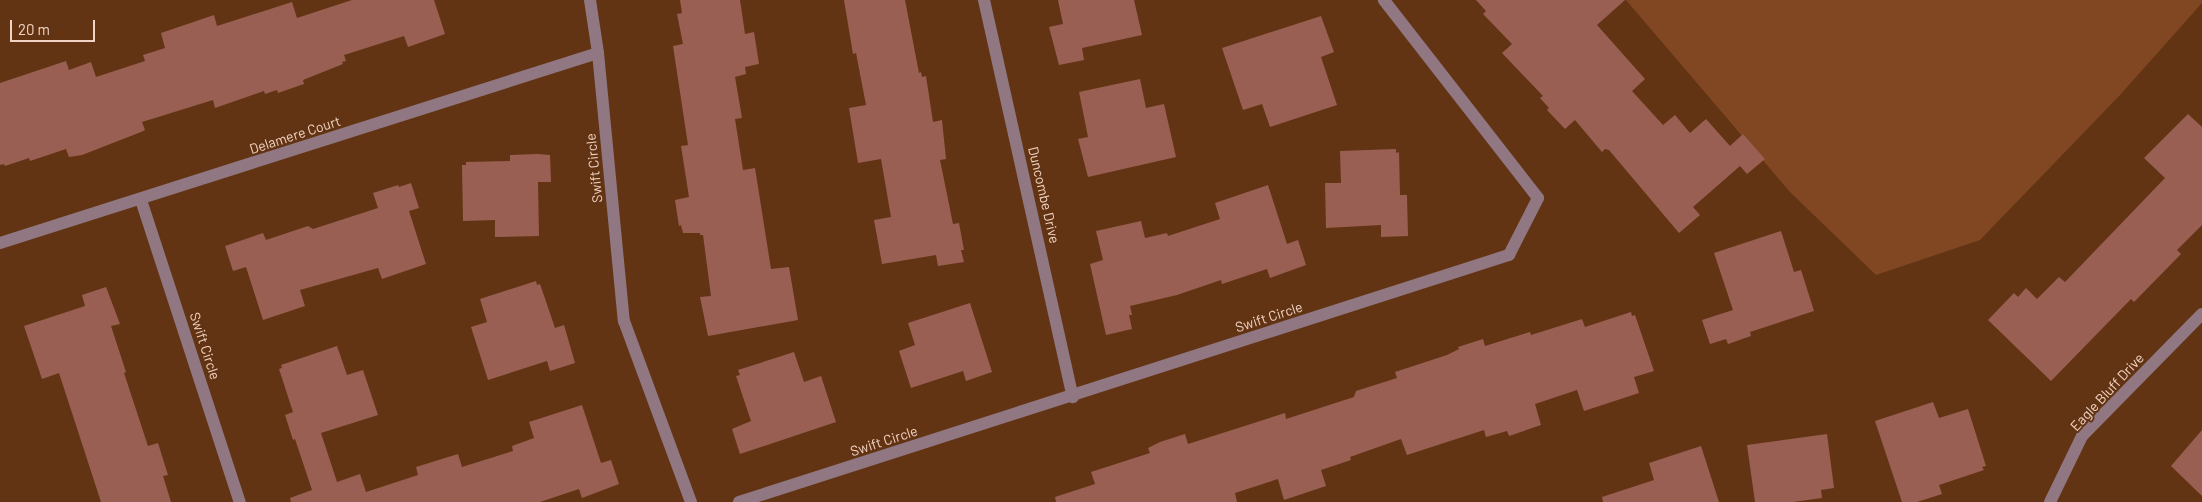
<!DOCTYPE html>
<html>
<head>
<meta charset="utf-8">
<style>
	body { margin:0 }
	#map { position:relative; width:2202px; height:502px; overflow:hidden; background:#623414; font-family:Barlow,sans-serif }
	div>[style] { position:absolute }
	.green>* { inset:0; background:#804722 }
	.building>* { inset:0; background:#9a5f53 }
	.minor>* { height:12px; margin:-6px; padding:0 6px; transform-origin:6px; border-radius:6px; background:#917782 }
	span { translate:-50% -50%; white-space:nowrap; text-align:center; line-height:1.15; -webkit-text-stroke:4px #623414; paint-order:stroke }
	.street-label { font-size:14px; color:#f0d3c2 }
	.scale { position:absolute; left:10px; top:20px; width:85px; height:22px; box-sizing:border-box; border:2px solid #f0d3c2; border-top:0; padding-left:6px; font-size:15px; line-height:18px; white-space:nowrap; color:#f0d3c2; -webkit-text-stroke:4px #623414; paint-order:stroke }
</style>
</head>
<body>
<div id="map">
	<div class="green">
		<i style="clip-path:polygon(1626px 0,2202px 0,2202px 3px,2120px 95px,1980px 240px,1876px 275px,1790px 192px)"></i>
	</div>
	<div class="building">
		<i style="clip-path:polygon(352px 0,434px 0,445px 34px,408px 47px,404px 36px,344px 55px,346px 61px,342px 62px,343px 64px,303px 80px,304px 84px,278px 93px,277px 90px,265px 94px,264px 91px,215px 108px,213px 100px,142px 122px,145px 130px,141px 132px,82px 155px,69px 157px,66px 149px,30px 161px,29px 158px,5px 166px,4px 164px,0 165px,0 83px,66px 61px,69px 70px,91px 62px,96px 77px,145px 61px,143px 55px,165px 48px,161px 33px,214px 15px,217px 26px,292px 2px,297px 18px)"></i>
		<i style="clip-path:polygon(680px 0,740px 0,745px 34px,754px 32px,759px 64px,745px 67px,746px 74px,735px 77px,742px 118px,735px 119px,743px 170px,755px 168px,771px 269px,789px 267px,798px 320px,708px 336px,700px 297px,711px 296px,703px 235px,700px 235px,700px 233px,683px 233px,681px 225px,679px 226px,675px 200px,689px 197px,681px 146px,688px 145px,673px 46px,683px 44px,677px 14px,682px 13px)"></i>
		<i style="clip-path:polygon(844px 0,905px 0,919px 73px,921px 72px,922px 77px,926px 76px,933px 122px,942px 120px,946px 159px,940px 160px,953px 224px,959px 223px,964px 250px,961px 250px,964px 262px,938px 266px,936px 255px,882px 264px,874px 220px,891px 217px,881px 159px,858px 163px,849px 108px,866px 105px,856px 53px,853px 54px)"></i>
		<i style="clip-path:polygon(1058px 0,1134px 0,1142px 35px,1082px 48px,1084px 60px,1059px 65px,1049px 27px,1063px 24px)"></i>
		<i style="clip-path:polygon(1476px 0,1625px 0,1597px 25px,1645px 79px,1632px 91px,1663px 125px,1675px 115px,1690px 133px,1706px 119px,1730px 146px,1743px 134px,1765px 159px,1747px 174px,1740px 166px,1693px 207px,1700px 215px,1679px 233px,1609px 150px,1605px 149px,1602px 152px,1575px 120px,1565px 129px,1547px 110px,1549px 108px,1540px 98px,1543px 96px,1502px 53px,1512px 44px,1483px 14px,1486px 11px)"></i>
		<i style="clip-path:polygon(1321px 16px,1334px 52px,1321px 57px,1337px 105px,1270px 127px,1262px 104px,1243px 110px,1222px 48px)"></i>
		<i style="clip-path:polygon(1140px 79px,1146px 108px,1164px 104px,1176px 157px,1088px 177px,1078px 139px,1088px 137px,1079px 92px)"></i>
		<i style="clip-path:polygon(2188px 114px,2202px 127px,2202px 225px,2177px 250px,2181px 254px,2134px 302px,2131px 299px,2051px 381px,1988px 320px,2014px 293px,2018px 297px,2026px 288px,2037px 299px,2059px 277px,2065px 282px,2165px 178px,2144px 158px)"></i>
		<i style="clip-path:polygon(1396px 149px,1396px 153px,1399px 152px,1400px 195px,1407px 195px,1408px 236px,1381px 237px,1381px 225px,1326px 228px,1325px 183px,1341px 183px,1340px 151px)"></i>
		<i style="clip-path:polygon(537px 154px,550px 155px,551px 182px,538px 182px,539px 236px,495px 237px,495px 220px,463px 221px,462px 165px,466px 165px,466px 162px,510px 161px,510px 155px)"></i>
		<i style="clip-path:polygon(411px 183px,419px 208px,409px 211px,426px 264px,382px 279px,378px 268px,300px 290px,305px 306px,263px 320px,246px 267px,233px 271px,225px 246px,263px 233px,266px 240px,308px 226px,313px 229px,378px 208px,373px 193px,398px 185px,399px 187px)"></i>
		<i style="clip-path:polygon(1268px 185px,1287px 244px,1298px 240px,1306px 265px,1270px 278px,1267px 269px,1222px 284px,1221px 280px,1177px 295px,1130px 306px,1132px 315px,1129px 315px,1132px 329px,1106px 335px,1090px 264px,1103px 260px,1096px 231px,1141px 221px,1145px 238px,1167px 233px,1168px 236px,1220px 219px,1215px 203px)"></i>
		<i style="clip-path:polygon(1781px 231px,1794px 272px,1801px 270px,1814px 311px,1750px 332px,1751px 336px,1728px 344px,1726px 339px,1710px 344px,1702px 320px,1733px 310px,1714px 253px)"></i>
		<i style="clip-path:polygon(536px 281px,537px 285px,540px 284px,555px 328px,564px 325px,575px 363px,550px 371px,547px 361px,488px 380px,471px 327px,487px 322px,480px 299px)"></i>
		<i style="clip-path:polygon(106px 287px,120px 324px,111px 326px,126px 372px,124px 373px,148px 446px,158px 443px,168px 475px,163px 476px,171px 502px,101px 502px,59px 373px,42px 379px,24px 326px,85px 306px,82px 295px)"></i>
		<i style="clip-path:polygon(970px 303px,992px 372px,966px 381px,963px 371px,911px 388px,899px 351px,915px 345px,908px 323px)"></i>
		<i style="clip-path:polygon(1631px 312px,1632px 316px,1635px 315px,1654px 371px,1634px 377px,1639px 393px,1584px 411px,1577px 390px,1535px 404px,1541px 425px,1509px 436px,1507px 431px,1486px 437px,1484px 430px,1407px 455px,1401px 439px,1350px 457px,1351px 460px,1321px 470px,1326px 486px,1284px 500px,1278px 479px,1235px 493px,1237px 502px,1056px 502px,1055px 497px,1095px 484px,1091px 472px,1150px 453px,1148px 448px,1160px 442px,1185px 434px,1188px 444px,1285px 413px,1286px 419px,1354px 397px,1356px 391px,1397px 378px,1395px 372px,1447px 355px,1459px 349px,1458px 347px,1483px 339px,1485px 346px,1530px 332px,1531px 335px,1582px 319px,1585px 327px)"></i>
		<i style="clip-path:polygon(337px 346px,347px 375px,363px 370px,378px 415px,321px 433px,337px 482px,360px 474px,366px 492px,418px 475px,416px 467px,458px 454px,462px 467px,513px 451px,512px 446px,534px 438px,529px 422px,582px 405px,601px 463px,611px 460px,619px 484px,582px 498px,579px 489px,540px 502px,291px 502px,290px 498px,312px 490px,295px 439px,293px 440px,285px 415px,293px 412px,279px 369px,282px 368px,281px 365px)"></i>
		<i style="clip-path:polygon(794px 352px,804px 382px,821px 376px,836px 422px,740px 454px,732px 429px,751px 421px,736px 376px,740px 375px,738px 370px)"></i>
		<i style="clip-path:polygon(1933px 402px,1939px 418px,1968px 409px,1986px 466px,1982px 467px,1984px 470px,1939px 485px,1942px 494px,1917px 502px,1902px 502px,1875px 421px)"></i>
		<i style="clip-path:polygon(2202px 430px,2202px 496px,2171px 466px)"></i>
		<i style="clip-path:polygon(1827px 434px,1834px 488px,1821px 490px,1822px 498px,1793px 502px,1755px 502px,1747px 445px)"></i>
		<i style="clip-path:polygon(1701px 446px,1719px 502px,1603px 502px,1602px 497px,1654px 480px,1649px 463px)"></i>
	</div>
	<div class="minor">
		<i style="left:590px;top:0;width:54px;rotate:81.4deg"></i>
		<i style="left:598px;top:53px;width:269px;rotate:84.5deg"></i>
		<i style="left:624px;top:321px;width:193px;rotate:69.7deg"></i>
		<i style="left:984px;top:0;width:407px;rotate:77.4deg"></i>
		<i style="left:141px;top:200px;width:318px;rotate:71.9deg"></i>
		<i style="left:0;top:243px;width:627px;rotate:-17.63deg"></i>
		<i style="left:739px;top:502px;width:809px;rotate:-17.79deg"></i>
		<i style="left:1509px;top:255px;width:64px;rotate:-63deg"></i>
		<i style="left:1538px;top:198px;width:251px;rotate:-127.9deg"></i>
		<i style="left:2050px;top:502px;width:73px;rotate:-64.1deg"></i>
		<i style="left:2082px;top:436px;width:171px;rotate:-45.5deg"></i>
	</div>
	<div class="street-label">
		<span style="left:295px;top:135px;rotate:-18deg">Delamere Court</span>
		<span style="left:594px;top:168px;rotate:-96deg">Swift Circle</span>
		<span style="left:1044px;top:195px;rotate:77deg">Duncombe Drive</span>
		<span style="left:1269px;top:317px;rotate:-18deg">Swift Circle</span>
		<span style="left:205px;top:346px;rotate:72deg">Swift Circle</span>
		<span style="left:2107px;top:392px;rotate:-47deg">Eagle Bluff Drive</span>
		<span style="left:884px;top:441px;rotate:-18deg">Swift Circle</span>
	</div>
	<div class="scale">20 m</div>
</div>
</body>
</html>
